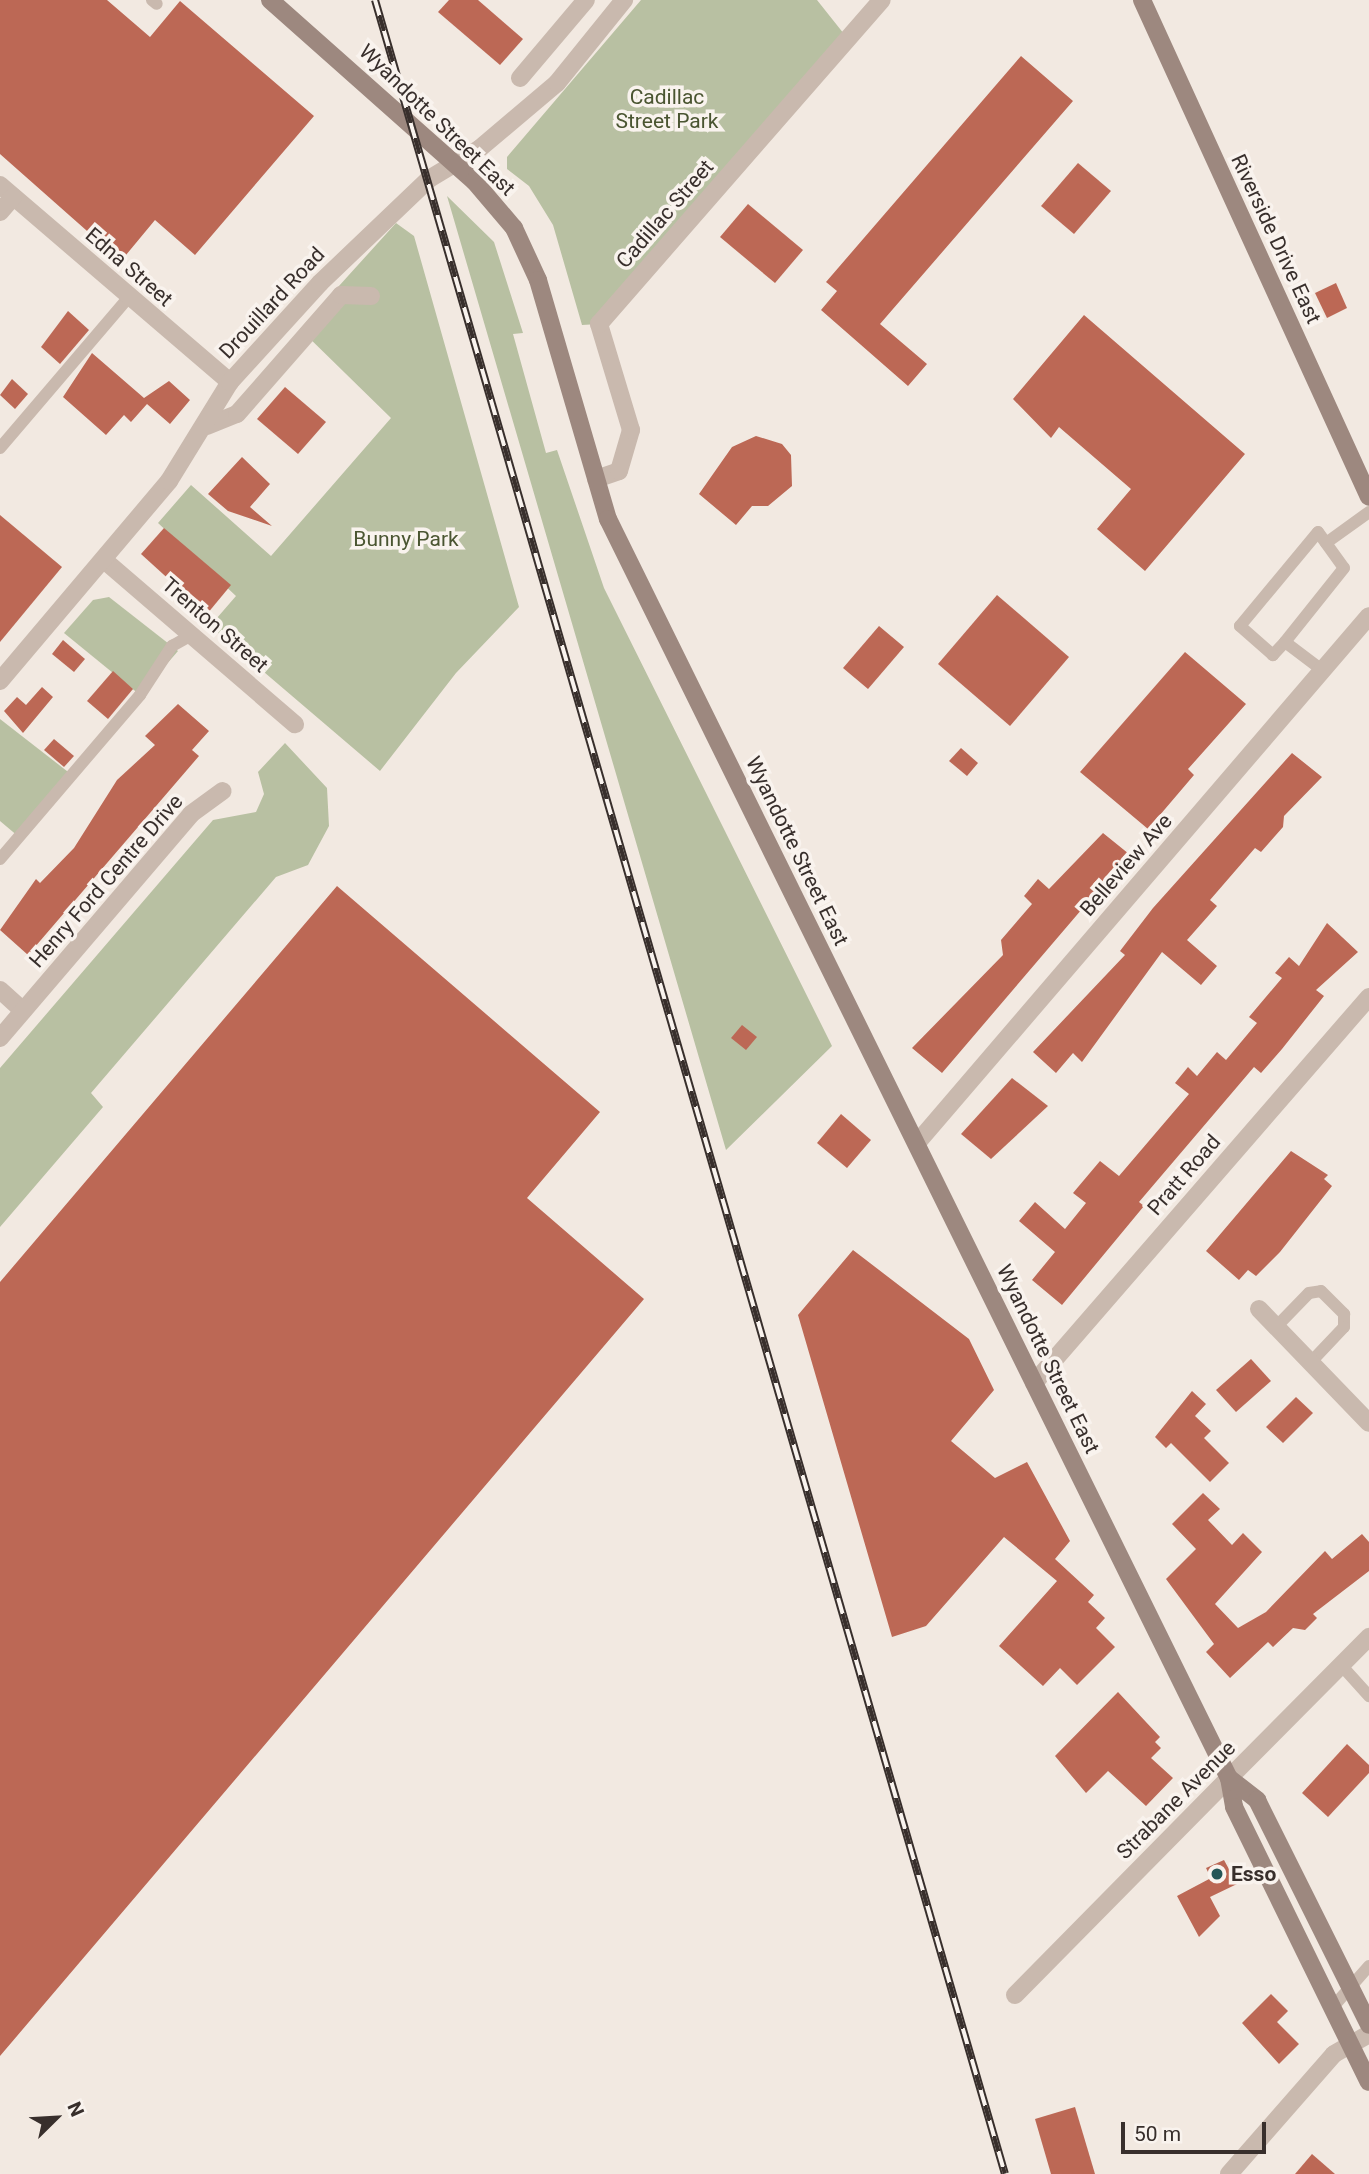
<!DOCTYPE html>
<html>
<head>
<meta charset="utf-8">
<style>
	body { margin:0 }
	#map { position:relative; width:1369px; height:2174px; overflow:hidden; background:#f2e9e1; font-family:Roboto,sans-serif }
	div>[style] { position:absolute }
	.green>* { inset:0; background:#b8c0a2 }
	.building>* { inset:0; background:#bc6855 }
	.service>* { height:12px; margin:-6px; padding:0 6px; transform-origin:6px; border-radius:6px; background:#c9b9ae }
	.minor>* { height:18px; margin:-9px; padding:0 9px; transform-origin:9px; border-radius:9px; background:#c9b9ae }
	.tertiary>* { height:18px; margin:-9px; padding:0 9px; transform-origin:9px; border-radius:9px; background:#c9b9ae }
	.secondary>* { height:18px; margin:-9px; padding:0 9px; transform-origin:9px; border-radius:9px; background:#9d887f }
	.rail>* { height:8px; margin-top:-4px; transform-origin:0; background:repeating-linear-gradient(90deg,#f9f3ee 0 16px,#382f2c 0 32px); box-sizing:border-box; border-block:2px solid #382f2c }
	.dots>* { width:19px; height:19px; translate:-50% -50%; box-sizing:border-box; border:4px solid #f9f3ee; border-radius:50% }
	span { translate:-50% -50%; white-space:nowrap; text-align:center; line-height:1.15; -webkit-text-stroke:7px #f9f3ee; paint-order:stroke }
	.park-label { font-size:21px; color:#4a5531 }
	.street-label { font-size:21px; color:#382f2c }
	.poi-label { font-size:21px; color:#382f2c; font-weight:700 }
	.left { translate:0 -50%; text-align:left }
	.north { position:absolute; left:21px; top:2083px; width:70px; height:70px; -webkit-text-stroke:5px #f9f3ee; paint-order:stroke; rotate:66deg; font-size:19px; font-weight:700; line-height:28px; text-align:center; color:#382f2c }
	.north::after { content:''; display:block; margin:auto; width:24px; height:32px; background:#382f2c; clip-path:polygon(50% 0,100% 100%,50% 72%,0 100%) }
	.scale { position:absolute; left:1121px; top:2122px; width:145px; height:32px; box-sizing:border-box; border:4px solid #382f2c; border-top:0; padding-left:9px; font-size:21px; line-height:24px; white-space:nowrap; color:#382f2c; -webkit-text-stroke:5px #f9f3ee; paint-order:stroke }
</style>
</head>
<body>
<div id="map">
	<div class="green">
		<i style="clip-path:polygon(641px 0,817px 0,848px 39px,599px 324px,582px 325px,553px 225px,529px 186px,507px 169px,507px 157px)"></i>
		<i style="clip-path:polygon(447px 196px,494px 242px,523px 333px,513px 334px,546px 453px,557px 450px,604px 588px,832px 1046px,726px 1150px)"></i>
		<i style="clip-path:polygon(396px 223px,414px 236px,519px 607px,456px 673px,380px 771px,210px 626px,236px 596px,158px 523px,191px 485px,271px 556px,391px 418px,300px 329px)"></i>
		<i style="clip-path:polygon(109px 597px,178px 651px,140px 695px,64px 633px,93px 600px)"></i>
		<i style="clip-path:polygon(0 719px,72px 775px,19px 837px,0 821px)"></i>
		<i style="clip-path:polygon(285px 743px,327px 788px,329px 826px,308px 865px,276px 877px,91px 1093px,103px 1107px,0 1227px,0 1068px,213px 820px,256px 812px,264px 794px,258px 772px)"></i>
	</div>
	<div class="building">
		<i style="clip-path:polygon(0 0,107px 0,150px 37px,180px 1px,314px 116px,195px 255px,155px 220px,121px 261px,0 154px)"></i>
		<i style="clip-path:polygon(449px 0,478px 0,523px 39px,500px 65px,438px 12px)"></i>
		<i style="clip-path:polygon(1021px 56px,1073px 101px,880px 324px,927px 364px,908px 386px,821px 310px,837px 291px,826px 282px)"></i>
		<i style="clip-path:polygon(1078px 163px,1111px 191px,1074px 234px,1041px 206px)"></i>
		<i style="clip-path:polygon(748px 204px,803px 250px,775px 283px,720px 237px)"></i>
		<i style="clip-path:polygon(1336px 283px,1347px 308px,1327px 318px,1315px 293px)"></i>
		<i style="clip-path:polygon(68px 311px,89px 330px,60px 364px,41px 347px)"></i>
		<i style="clip-path:polygon(1084px 315px,1245px 454px,1145px 571px,1097px 529px,1131px 489px,1059px 427px,1051px 438px,1013px 399px)"></i>
		<i style="clip-path:polygon(92px 353px,144px 398px,169px 381px,190px 400px,170px 424px,147px 404px,131px 422px,124px 415px,106px 435px,63px 397px)"></i>
		<i style="clip-path:polygon(12px 379px,28px 394px,15px 409px,0 395px)"></i>
		<i style="clip-path:polygon(285px 387px,326px 422px,298px 454px,257px 419px)"></i>
		<i style="clip-path:polygon(756px 436px,782px 444px,791px 455px,792px 486px,768px 506px,752px 506px,736px 525px,699px 494px,732px 447px)"></i>
		<i style="clip-path:polygon(242px 457px,270px 484px,250px 507px,272px 526px,228px 511px,208px 494px)"></i>
		<i style="clip-path:polygon(0 515px,62px 567px,0 642px)"></i>
		<i style="clip-path:polygon(164px 528px,231px 585px,207px 614px,141px 554px)"></i>
		<i style="clip-path:polygon(997px 595px,1069px 657px,1010px 726px,938px 664px)"></i>
		<i style="clip-path:polygon(879px 626px,904px 647px,868px 689px,843px 668px)"></i>
		<i style="clip-path:polygon(63px 640px,85px 659px,74px 672px,52px 654px)"></i>
		<i style="clip-path:polygon(1185px 652px,1246px 704px,1188px 769px,1194px 775px,1148px 829px,1080px 772px)"></i>
		<i style="clip-path:polygon(113px 671px,133px 689px,108px 719px,87px 701px)"></i>
		<i style="clip-path:polygon(42px 687px,53px 697px,23px 733px,4px 711px,17px 697px,26px 705px)"></i>
		<i style="clip-path:polygon(178px 704px,209px 731px,192px 750px,199px 756px,28px 955px,0 930px,36px 879px,40px 883px,74px 848px,117px 780px,155px 745px,145px 736px)"></i>
		<i style="clip-path:polygon(54px 739px,74px 756px,64px 767px,44px 750px)"></i>
		<i style="clip-path:polygon(961px 748px,978px 763px,967px 776px,949px 761px)"></i>
		<i style="clip-path:polygon(1292px 753px,1322px 777px,1284px 816px,1283px 827px,1261px 852px,1255px 848px,1210px 900px,1217px 906px,1187px 940px,1217px 966px,1201px 985px,1162px 952px,1082px 1062px,1073px 1053px,1056px 1073px,1033px 1052px,1125px 955px,1120px 951px,1153px 908px)"></i>
		<i style="clip-path:polygon(1103px 833px,1129px 854px,942px 1073px,912px 1048px,1003px 955px,1001px 940px,1032px 904px,1024px 896px,1038px 879px,1049px 889px)"></i>
		<i style="clip-path:polygon(337px 886px,600px 1112px,527px 1198px,644px 1299px,0 2056px,0 1282px)"></i>
		<i style="clip-path:polygon(1327px 923px,1358px 952px,1316px 990px,1324px 996px,1282px 1049px,1261px 1073px,1254px 1067px,1139px 1202px,1144px 1206px,1062px 1305px,1032px 1280px,1055px 1252px,1019px 1221px,1035px 1202px,1065px 1229px,1086px 1203px,1073px 1193px,1100px 1161px,1119px 1176px,1189px 1094px,1175px 1083px,1188px 1067px,1197px 1076px,1217px 1052px,1226px 1060px,1257px 1023px,1249px 1017px,1282px 978px,1275px 973px,1289px 957px,1299px 966px)"></i>
		<i style="clip-path:polygon(742px 1025px,757px 1037px,746px 1050px,731px 1038px)"></i>
		<i style="clip-path:polygon(1012px 1078px,1048px 1106px,991px 1159px,961px 1134px)"></i>
		<i style="clip-path:polygon(841px 1114px,871px 1140px,847px 1168px,817px 1143px)"></i>
		<i style="clip-path:polygon(1291px 1151px,1328px 1175px,1324px 1179px,1332px 1186px,1280px 1252px,1256px 1276px,1248px 1270px,1239px 1280px,1206px 1251px)"></i>
		<i style="clip-path:polygon(853px 1250px,969px 1339px,994px 1390px,951px 1441px,995px 1478px,1027px 1462px,1070px 1541px,1055px 1559px,1094px 1595px,1088px 1602px,1105px 1618px,1096px 1628px,1115px 1647px,1077px 1685px,1060px 1668px,1043px 1686px,999px 1646px,1057px 1581px,1004px 1537px,926px 1626px,892px 1637px,798px 1315px)"></i>
		<i style="clip-path:polygon(1251px 1359px,1271px 1381px,1236px 1412px,1216px 1390px)"></i>
		<i style="clip-path:polygon(1192px 1391px,1206px 1404px,1195px 1416px,1211px 1431px,1204px 1438px,1229px 1463px,1210px 1482px,1171px 1443px,1166px 1448px,1155px 1437px)"></i>
		<i style="clip-path:polygon(1296px 1397px,1313px 1413px,1283px 1443px,1266px 1427px)"></i>
		<i style="clip-path:polygon(1203px 1493px,1220px 1509px,1208px 1520px,1232px 1545px,1243px 1533px,1262px 1552px,1215px 1604px,1238px 1628px,1266px 1612px,1325px 1551px,1332px 1559px,1362px 1534px,1369px 1542px,1369px 1571px,1313px 1614px,1317px 1618px,1305px 1630px,1293px 1628px,1273px 1647px,1268px 1642px,1230px 1678px,1206px 1652px,1214px 1644px,1166px 1579px,1196px 1549px,1172px 1524px)"></i>
		<i style="clip-path:polygon(1118px 1692px,1160px 1737px,1155px 1742px,1161px 1748px,1151px 1758px,1173px 1778px,1146px 1806px,1108px 1771px,1086px 1793px,1055px 1756px)"></i>
		<i style="clip-path:polygon(1347px 1744px,1369px 1765px,1369px 1773px,1328px 1817px,1302px 1793px)"></i>
		<i style="clip-path:polygon(1224px 1860px,1237px 1884px,1210px 1897px,1220px 1916px,1199px 1937px,1177px 1896px,1211px 1878px,1206px 1868px)"></i>
		<i style="clip-path:polygon(1271px 1994px,1288px 2011px,1277px 2022px,1299px 2044px,1279px 2064px,1242px 2023px)"></i>
		<i style="clip-path:polygon(1075px 2107px,1095px 2174px,1051px 2174px,1035px 2119px)"></i>
		<i style="clip-path:polygon(1312px 2154px,1335px 2174px,1295px 2174px)"></i>
	</div>
	<div class="service">
		<i style="left:152px;top:0;width:6px;rotate:39deg"></i>
		<i style="left:0;top:448px;width:199px;rotate:-49.5deg"></i>
		<i style="left:1326px;top:543px;width:53px;rotate:-35.8deg"></i>
		<i style="left:1285px;top:642px;width:18px;rotate:133deg"></i>
		<i style="left:1273px;top:655px;width:44px;rotate:-138.7deg"></i>
		<i style="left:1240px;top:626px;width:122px;rotate:-50.3deg"></i>
		<i style="left:1318px;top:532px;width:44px;rotate:54.2deg"></i>
		<i style="left:1344px;top:568px;width:95px;rotate:128.6deg"></i>
		<i style="left:1285px;top:642px;width:46px;rotate:37.1deg"></i>
		<i style="left:0;top:859px;width:216px;rotate:-49.5deg"></i>
		<i style="left:140px;top:695px;width:59px;rotate:-56.9deg"></i>
		<i style="left:172px;top:646px;width:23px;rotate:-29deg"></i>
		<i style="left:1276px;top:1327px;width:47px;rotate:-45.9deg"></i>
		<i style="left:1309px;top:1293px;width:12px;rotate:-9deg"></i>
		<i style="left:1321px;top:1291px;width:33px;rotate:45deg"></i>
		<i style="left:1344px;top:1314px;width:13px;rotate:90deg"></i>
		<i style="left:1344px;top:1327px;width:50px;rotate:133.4deg"></i>
		<i style="left:1341px;top:1665px;width:42px;rotate:47.9deg"></i>
		<i style="left:1332px;top:2008px;width:56px;rotate:-48.6deg"></i>
	</div>
	<div class="minor">
		<i style="left:520px;top:78px;width:102px;rotate:-49.8deg"></i>
		<i style="left:0;top:185px;width:303px;rotate:40.6deg"></i>
		<i style="left:0;top:212px;width:20px;rotate:-49deg"></i>
		<i style="left:207px;top:426px;width:32px;rotate:-22deg"></i>
		<i style="left:237px;top:414px;width:158px;rotate:-48.8deg"></i>
		<i style="left:341px;top:295px;width:30px;rotate:2deg"></i>
		<i style="left:596px;top:479px;width:24px;rotate:-19deg"></i>
		<i style="left:619px;top:471px;width:43px;rotate:-73.7deg"></i>
		<i style="left:631px;top:430px;width:111px;rotate:-106.8deg"></i>
		<i style="left:599px;top:324px;width:430px;rotate:-48.9deg"></i>
		<i style="left:104px;top:560px;width:252px;rotate:40.7deg"></i>
		<i style="left:0;top:990px;width:31px;rotate:42deg"></i>
		<i style="left:0;top:1038px;width:294px;rotate:-49.5deg"></i>
		<i style="left:191px;top:814px;width:39px;rotate:-36deg"></i>
		<i style="left:917px;top:1143px;width:694px;rotate:-49.38deg"></i>
		<i style="left:1259px;top:1309px;width:158px;rotate:46deg"></i>
		<i style="left:1034px;top:1383px;width:511px;rotate:-49.05deg"></i>
		<i style="left:1015px;top:1995px;width:305px;rotate:-45.4deg"></i>
		<i style="left:1229px;top:2174px;width:159px;rotate:-48.8deg"></i>
		<i style="left:1334px;top:2054px;width:40px;rotate:-29.7deg"></i>
	</div>
	<div class="tertiary">
		<i style="left:0;top:681px;width:262px;rotate:-49.8deg"></i>
		<i style="left:169px;top:481px;width:116px;rotate:-58.4deg"></i>
		<i style="left:230px;top:382px;width:134px;rotate:-47.7deg"></i>
		<i style="left:320px;top:283px;width:151px;rotate:-43.7deg"></i>
		<i style="left:429px;top:179px;width:58px;rotate:-31deg"></i>
		<i style="left:479px;top:149px;width:102px;rotate:-40.2deg"></i>
		<i style="left:557px;top:83px;width:107px;rotate:-51.1deg"></i>
		<i style="left:1229px;top:1778px;width:199px;rotate:-45.2deg"></i>
	</div>
	<div class="secondary">
		<i style="left:270px;top:0;width:273px;rotate:41.6deg"></i>
		<i style="left:474px;top:181px;width:62px;rotate:49.6deg"></i>
		<i style="left:514px;top:228px;width:57px;rotate:65.2deg"></i>
		<i style="left:538px;top:280px;width:249px;rotate:73.7deg"></i>
		<i style="left:608px;top:519px;width:1404px;rotate:63.75deg"></i>
		<i style="left:1229px;top:1778px;width:29px;rotate:80deg"></i>
		<i style="left:1234px;top:1807px;width:306px;rotate:63.9deg"></i>
		<i style="left:1142px;top:0;width:546px;rotate:65.45deg"></i>
		<i style="left:1229px;top:1778px;width:36px;rotate:38deg"></i>
		<i style="left:1257px;top:1800px;width:251px;rotate:63.5deg"></i>
	</div>
	<div class="rail">
		<i style="left:375px;top:0;width:2263px;rotate:73.84deg"></i>
	</div>
	<div class="dots">
		<i style="left:1217px;top:1874px;background:#245657"></i>
	</div>
	<div class="park-label">
		<span style="left:667px;top:109px">Cadillac<br>Street Park</span>
		<span style="left:406px;top:539px">Bunny Park</span>
	</div>
	<div class="street-label">
		<span style="left:437px;top:120px;rotate:44deg">Wyandotte Street East</span>
		<span style="left:665px;top:214px;rotate:-49deg">Cadillac Street</span>
		<span style="left:1276px;top:239px;rotate:65deg">Riverside Drive East</span>
		<span style="left:129px;top:267px;rotate:41deg">Edna Street</span>
		<span style="left:272px;top:303px;rotate:-47deg">Drouillard Road</span>
		<span style="left:215px;top:625px;rotate:41deg">Trenton Street</span>
		<span style="left:797px;top:851px;rotate:64deg">Wyandotte Street East</span>
		<span style="left:1126px;top:865px;rotate:-49deg">Belleview Ave</span>
		<span style="left:106px;top:881px;rotate:-49deg">Henry Ford Centre Drive</span>
		<span style="left:1184px;top:1175px;rotate:-49deg">Pratt Road</span>
		<span style="left:1048px;top:1359px;rotate:64deg">Wyandotte Street East</span>
		<span style="left:1176px;top:1800px;rotate:-45deg">Strabane Avenue</span>
	</div>
	<div class="poi-label">
		<span class="left" style="left:1231px;top:1874px">Esso</span>
	</div>
	<div class="north">N</div>
	<div class="scale">50 m</div>
</div>
</body>
</html>
